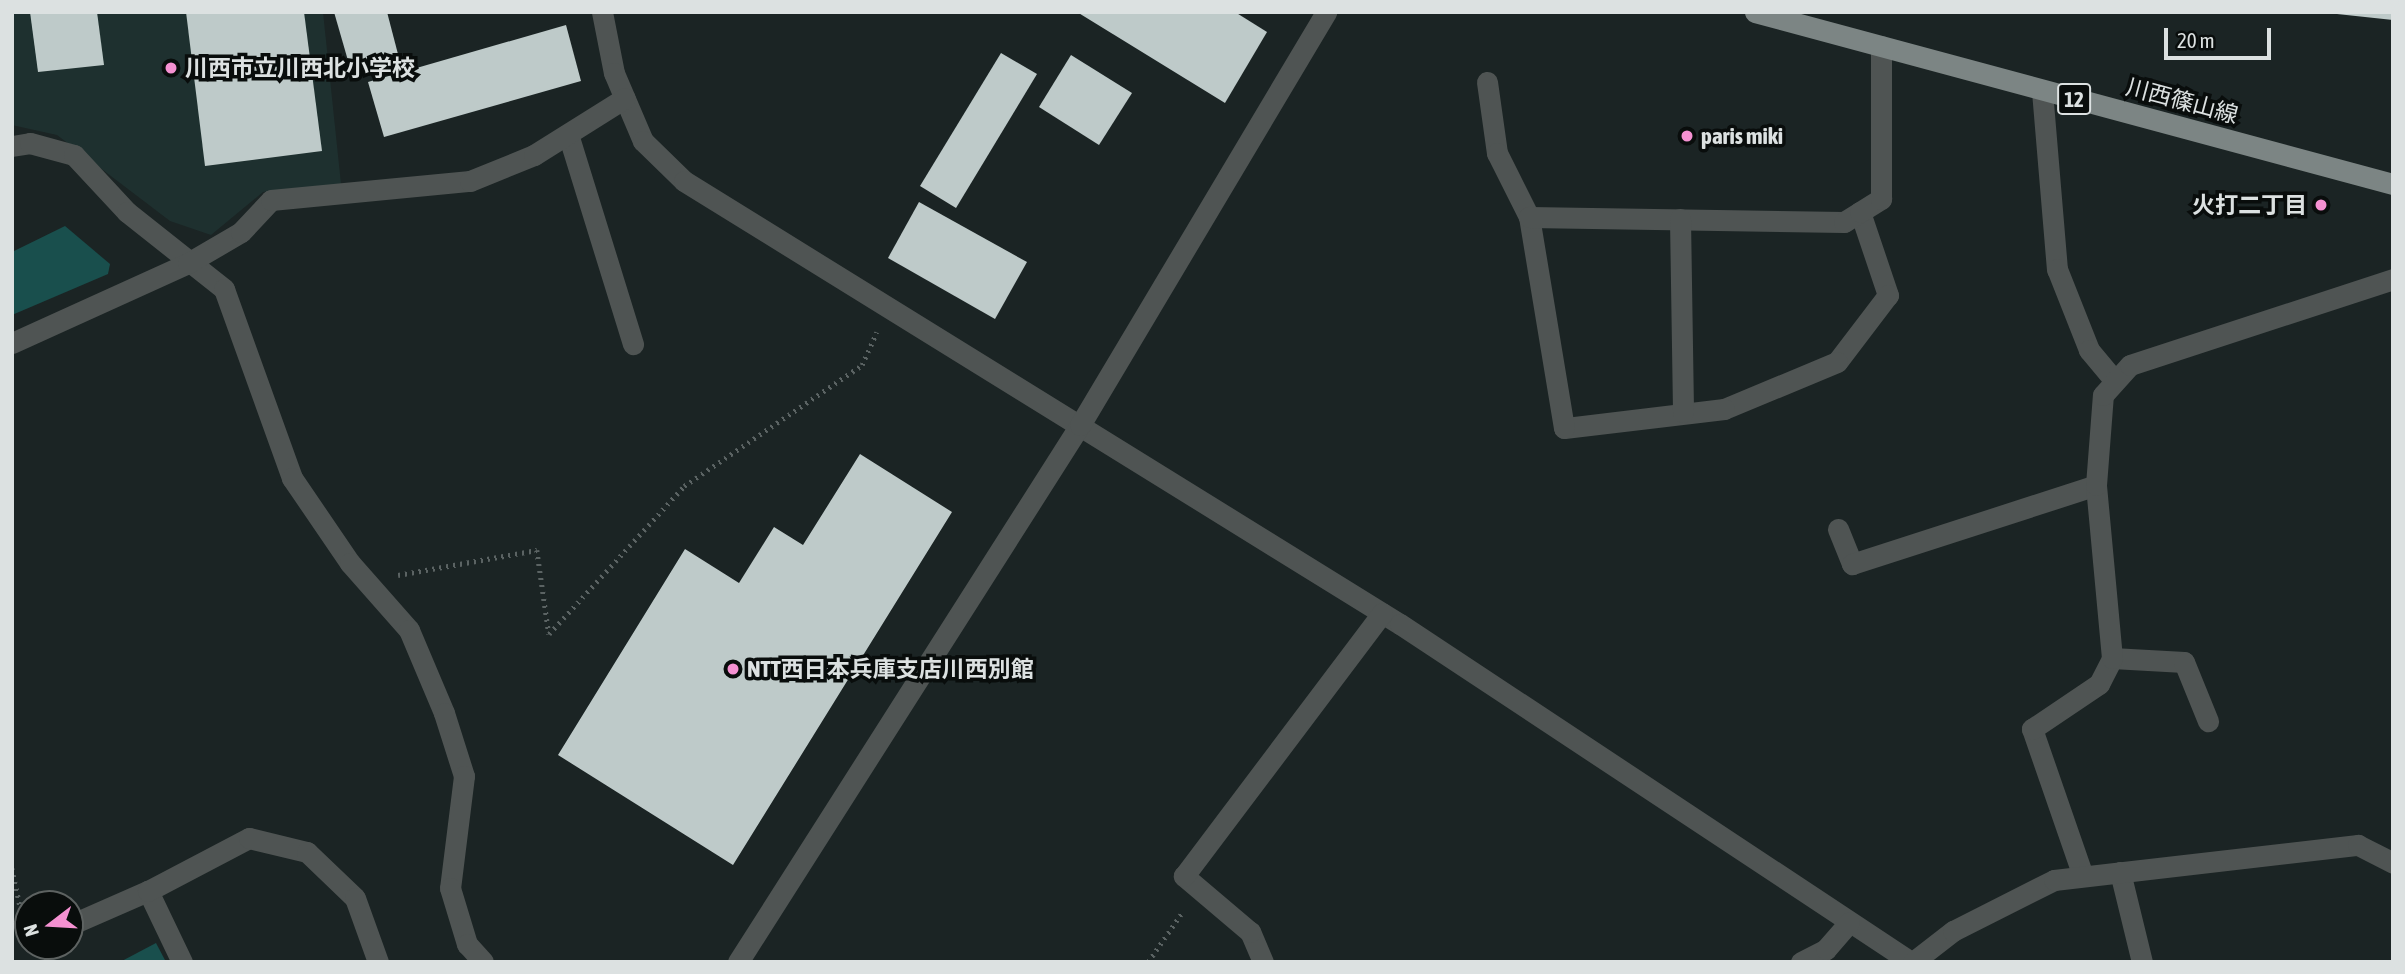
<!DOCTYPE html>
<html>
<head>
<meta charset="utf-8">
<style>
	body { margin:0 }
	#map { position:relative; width:2405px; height:974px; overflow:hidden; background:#1b2424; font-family:"Asap Condensed","Noto Sans JP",sans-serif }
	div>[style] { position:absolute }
	.built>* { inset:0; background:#1e302f }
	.green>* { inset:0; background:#194f4d }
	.building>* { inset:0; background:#becac9 }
	.path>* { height:4.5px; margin-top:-2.25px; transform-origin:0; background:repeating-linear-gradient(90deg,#5b6363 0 2px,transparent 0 7px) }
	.minor>* { height:21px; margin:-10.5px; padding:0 10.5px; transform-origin:10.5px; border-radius:10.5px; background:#4f5453 }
	.major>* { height:21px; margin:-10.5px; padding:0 10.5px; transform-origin:10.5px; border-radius:10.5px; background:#7c8584 }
	.dots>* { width:19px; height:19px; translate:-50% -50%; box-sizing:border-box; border:4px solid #090d0c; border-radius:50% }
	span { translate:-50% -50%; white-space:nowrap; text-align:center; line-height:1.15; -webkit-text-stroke:7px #090d0c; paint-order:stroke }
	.shield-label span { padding:2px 5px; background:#090d0c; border:2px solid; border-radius:5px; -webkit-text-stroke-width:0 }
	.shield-label { font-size:21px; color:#dce1e1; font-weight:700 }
	.poi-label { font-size:23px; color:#dce1e1; font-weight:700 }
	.left { translate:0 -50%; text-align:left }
	.right { translate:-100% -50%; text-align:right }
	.street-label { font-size:23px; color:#dce1e1 }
	.frame { position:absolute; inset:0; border:14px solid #dce1e1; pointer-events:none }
	.north { position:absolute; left:14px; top:890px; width:70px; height:70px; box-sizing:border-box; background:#090d0c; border:2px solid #5d6261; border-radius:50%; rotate:253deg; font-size:19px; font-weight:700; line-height:28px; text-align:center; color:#dce1e1 }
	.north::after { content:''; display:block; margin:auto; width:24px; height:32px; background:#f591d2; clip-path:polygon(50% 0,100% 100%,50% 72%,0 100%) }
	.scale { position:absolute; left:2164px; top:28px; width:107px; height:32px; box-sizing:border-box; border:4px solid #dce1e1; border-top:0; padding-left:9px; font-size:21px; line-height:24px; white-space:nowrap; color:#dce1e1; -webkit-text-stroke:5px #090d0c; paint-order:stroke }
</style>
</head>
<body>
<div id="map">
	<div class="built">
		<i style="clip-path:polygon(12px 12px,323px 12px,341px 184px,263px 192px,211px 235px,170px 221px,57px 135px,12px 125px)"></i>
	</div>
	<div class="green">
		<i style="clip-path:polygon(65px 226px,110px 264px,108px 274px,12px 315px,12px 252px)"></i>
		<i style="clip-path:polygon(156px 943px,166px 962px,120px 962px)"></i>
	</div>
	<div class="building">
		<i style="clip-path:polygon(30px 12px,97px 12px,104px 65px,38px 72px)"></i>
		<i style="clip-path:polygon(186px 12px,304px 12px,322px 151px,205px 166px)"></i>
		<i style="clip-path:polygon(334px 12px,387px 12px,399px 58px,351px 71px)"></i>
		<i style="clip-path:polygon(1077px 12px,1235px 12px,1267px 32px,1225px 103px)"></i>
		<i style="clip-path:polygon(2337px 12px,2393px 12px,2393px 20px,2337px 14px)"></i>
		<i style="clip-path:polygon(566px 25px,581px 81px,384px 137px,368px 82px)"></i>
		<i style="clip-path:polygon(1001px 53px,1037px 74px,956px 208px,920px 186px)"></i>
		<i style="clip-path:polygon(1071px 55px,1132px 93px,1099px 145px,1039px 107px)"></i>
		<i style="clip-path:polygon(919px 202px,1027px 262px,995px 319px,888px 258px)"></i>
		<i style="clip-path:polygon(860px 454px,952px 512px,733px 865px,558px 755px,685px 549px,739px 583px,774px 527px,803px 545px)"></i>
	</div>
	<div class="path">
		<i style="left:398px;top:575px;width:141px;rotate:-10.2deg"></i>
		<i style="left:537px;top:550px;width:85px;rotate:81.9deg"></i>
		<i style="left:549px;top:634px;width:200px;rotate:-47.6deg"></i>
		<i style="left:684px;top:486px;width:215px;rotate:-34.2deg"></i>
		<i style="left:862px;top:365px;width:36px;rotate:-66deg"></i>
		<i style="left:12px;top:868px;width:77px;rotate:78deg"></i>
		<i style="left:1148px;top:962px;width:62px;rotate:-55.5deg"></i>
	</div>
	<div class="minor">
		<i style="left:602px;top:12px;width:62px;rotate:78.9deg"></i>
		<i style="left:614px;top:73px;width:74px;rotate:66.9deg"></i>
		<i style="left:643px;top:141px;width:57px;rotate:44.3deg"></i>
		<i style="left:684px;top:181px;width:842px;rotate:31.75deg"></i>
		<i style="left:1400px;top:624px;width:613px;rotate:33.48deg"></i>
		<i style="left:1487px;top:82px;width:72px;rotate:82deg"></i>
		<i style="left:1497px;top:153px;width:72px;rotate:63.4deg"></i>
		<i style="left:2042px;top:91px;width:179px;rotate:85.2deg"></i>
		<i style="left:2057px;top:269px;width:87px;rotate:68.4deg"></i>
		<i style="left:2089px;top:350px;width:39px;rotate:50deg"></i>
		<i style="left:568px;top:134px;width:220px;rotate:72.8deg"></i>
		<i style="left:12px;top:146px;width:18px;rotate:-9deg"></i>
		<i style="left:30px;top:143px;width:46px;rotate:15.3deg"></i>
		<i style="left:74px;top:155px;width:78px;rotate:47.1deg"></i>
		<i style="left:127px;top:212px;width:124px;rotate:38.4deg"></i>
		<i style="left:224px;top:289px;width:201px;rotate:70.2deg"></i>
		<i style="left:292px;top:478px;width:103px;rotate:55.7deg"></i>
		<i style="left:350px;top:563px;width:89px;rotate:48.6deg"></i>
		<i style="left:409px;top:630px;width:90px;rotate:67.1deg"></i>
		<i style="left:444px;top:713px;width:66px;rotate:72.4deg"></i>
		<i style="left:464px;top:776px;width:113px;rotate:97.1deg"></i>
		<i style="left:450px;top:888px;width:59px;rotate:73.1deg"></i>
		<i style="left:467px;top:944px;width:24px;rotate:48deg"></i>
		<i style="left:1860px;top:212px;width:88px;rotate:71.4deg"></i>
		<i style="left:1888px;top:295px;width:84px;rotate:127.3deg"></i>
		<i style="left:1837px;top:362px;width:122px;rotate:157.4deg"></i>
		<i style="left:1724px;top:409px;width:161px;rotate:173.2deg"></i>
		<i style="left:1564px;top:428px;width:214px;rotate:-99.4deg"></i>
		<i style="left:1529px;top:217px;width:315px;rotate:0.9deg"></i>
		<i style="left:1844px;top:222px;width:19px;rotate:-32deg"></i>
		<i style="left:1860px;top:212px;width:25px;rotate:-32deg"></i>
		<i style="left:1881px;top:199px;width:153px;rotate:-90deg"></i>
		<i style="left:1680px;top:219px;width:193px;rotate:89.1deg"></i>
		<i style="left:12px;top:343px;width:193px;rotate:-24.4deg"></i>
		<i style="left:188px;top:263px;width:61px;rotate:-30.3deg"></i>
		<i style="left:241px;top:232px;width:44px;rotate:-46.8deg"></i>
		<i style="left:271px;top:200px;width:200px;rotate:-5.5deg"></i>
		<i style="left:470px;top:181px;width:69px;rotate:-22.1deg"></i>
		<i style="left:534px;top:155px;width:107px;rotate:-32.1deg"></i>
		<i style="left:1838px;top:529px;width:38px;rotate:68deg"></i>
		<i style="left:1852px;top:564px;width:256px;rotate:-17.9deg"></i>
		<i style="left:2112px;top:658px;width:72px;rotate:3.2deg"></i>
		<i style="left:2184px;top:662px;width:64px;rotate:67.9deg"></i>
		<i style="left:2120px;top:872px;width:93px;rotate:76.3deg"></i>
		<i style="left:2083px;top:876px;width:156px;rotate:-109.1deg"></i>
		<i style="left:2032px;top:729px;width:81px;rotate:-33.9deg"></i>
		<i style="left:2099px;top:684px;width:29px;rotate:-63deg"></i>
		<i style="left:2112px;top:658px;width:174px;rotate:-95.3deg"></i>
		<i style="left:2096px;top:485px;width:90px;rotate:-85.6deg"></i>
		<i style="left:2103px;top:395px;width:40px;rotate:-48deg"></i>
		<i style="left:2130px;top:365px;width:277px;rotate:-18.1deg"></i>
		<i style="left:70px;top:925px;width:85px;rotate:-23.6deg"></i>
		<i style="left:182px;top:962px;width:79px;rotate:-115.6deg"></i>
		<i style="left:148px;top:891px;width:114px;rotate:-27.7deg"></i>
		<i style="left:249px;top:838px;width:60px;rotate:13.6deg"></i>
		<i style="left:307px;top:852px;width:66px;rotate:43.8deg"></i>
		<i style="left:355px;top:898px;width:68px;rotate:70.2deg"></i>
		<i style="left:738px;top:962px;width:637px;rotate:-57.51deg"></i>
		<i style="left:1080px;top:425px;width:481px;rotate:-59.2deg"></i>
		<i style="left:1263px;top:962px;width:33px;rotate:-113deg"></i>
		<i style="left:1250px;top:932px;width:87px;rotate:-139.7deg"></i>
		<i style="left:1184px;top:876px;width:329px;rotate:-53deg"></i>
		<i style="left:1801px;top:962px;width:28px;rotate:-27deg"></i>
		<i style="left:1826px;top:949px;width:35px;rotate:-49deg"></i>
		<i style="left:1913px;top:962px;width:51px;rotate:-37.8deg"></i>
		<i style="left:1953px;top:931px;width:113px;rotate:-26.8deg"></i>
		<i style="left:2054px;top:880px;width:306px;rotate:-6.6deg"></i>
		<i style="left:2358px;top:845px;width:39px;rotate:27deg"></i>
	</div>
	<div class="major">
		<i style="left:1755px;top:12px;width:661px;rotate:15.09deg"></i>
	</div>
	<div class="dots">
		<i style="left:171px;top:68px;background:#f591d2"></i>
		<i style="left:1687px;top:136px;background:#f591d2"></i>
		<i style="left:2321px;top:205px;background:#f591d2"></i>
		<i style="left:733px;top:669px;background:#f591d2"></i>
	</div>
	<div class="shield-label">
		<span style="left:2074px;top:99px">12</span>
	</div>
	<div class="poi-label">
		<span class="left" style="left:185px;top:68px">川西市立川西北小学校</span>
		<span class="left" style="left:1701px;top:136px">paris miki</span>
		<span class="right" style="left:2307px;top:205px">火打二丁目</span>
		<span class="left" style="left:747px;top:669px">NTT西日本兵庫支店川西別館</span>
	</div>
	<div class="street-label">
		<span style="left:2182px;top:101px;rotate:15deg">川西篠山線</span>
	</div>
	<div class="frame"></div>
	<div class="north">N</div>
	<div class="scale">20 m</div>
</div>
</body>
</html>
